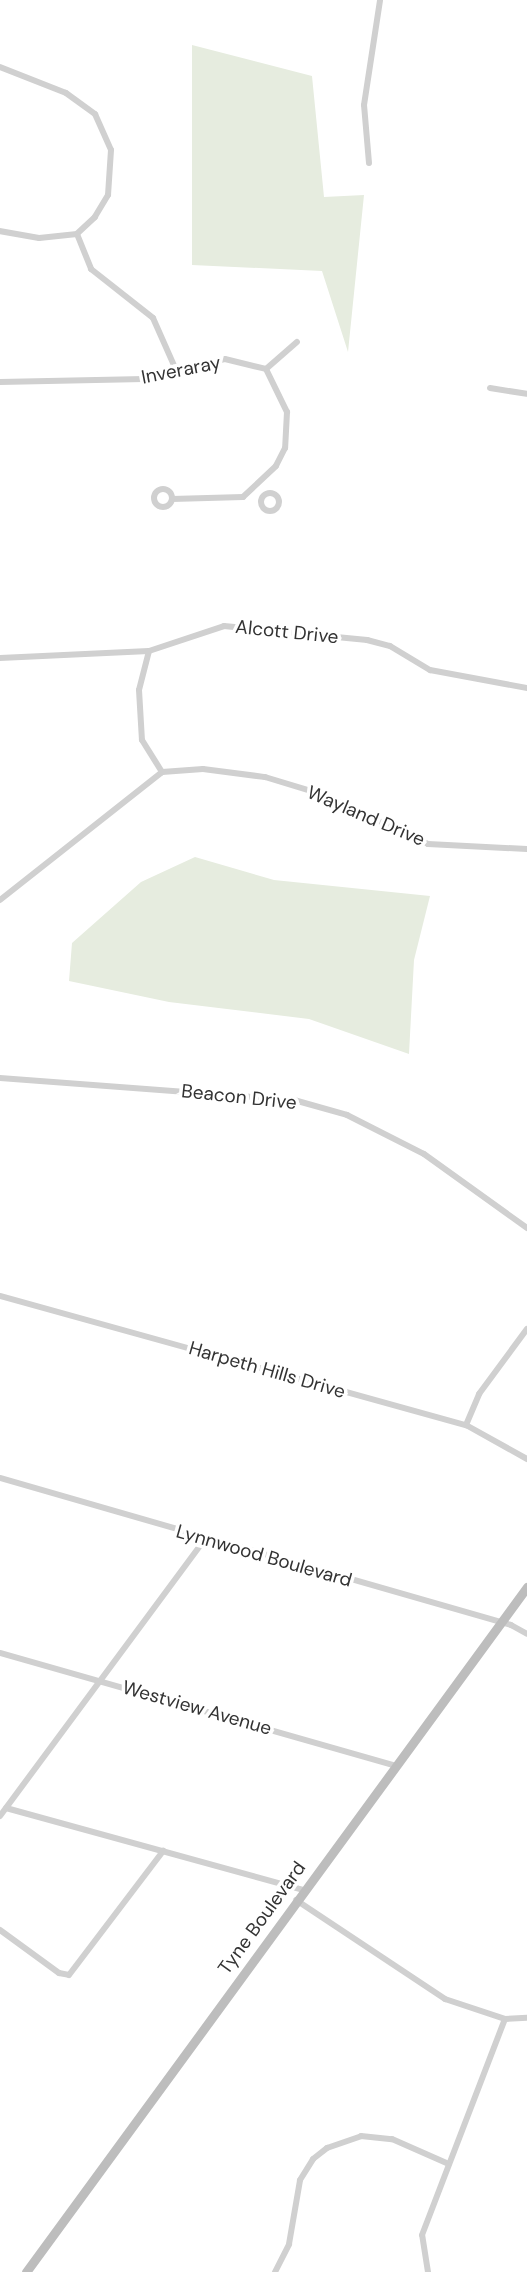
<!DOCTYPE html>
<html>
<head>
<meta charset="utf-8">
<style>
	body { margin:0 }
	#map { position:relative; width:527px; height:2272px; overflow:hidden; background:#fff; font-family:"DM Sans",sans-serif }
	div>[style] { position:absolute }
	.green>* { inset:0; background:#e6ecdf }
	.street>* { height:6px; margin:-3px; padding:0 3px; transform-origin:3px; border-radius:3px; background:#d0d0d0 }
	.street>.ring { margin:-3px; padding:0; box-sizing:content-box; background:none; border:6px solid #d0d0d0; border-radius:50% }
	.secondary>* { height:9px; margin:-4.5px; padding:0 4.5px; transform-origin:4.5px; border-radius:4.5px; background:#bdbdbd }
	span { translate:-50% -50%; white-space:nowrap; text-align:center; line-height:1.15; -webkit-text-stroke:7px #fff; paint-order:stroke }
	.street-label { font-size:19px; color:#333 }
</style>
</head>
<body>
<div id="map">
	<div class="green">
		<i style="clip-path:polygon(192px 45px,312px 76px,324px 197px,364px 195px,348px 352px,322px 271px,192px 265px)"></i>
		<i style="clip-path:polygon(195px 857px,274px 880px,430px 896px,414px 960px,409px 1054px,309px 1019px,169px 1002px,69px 981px,72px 943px,141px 882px)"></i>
	</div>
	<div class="street">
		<i style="left:0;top:67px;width:71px;rotate:21.5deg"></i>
		<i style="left:66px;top:93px;width:36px;rotate:36deg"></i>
		<i style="left:95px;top:114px;width:39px;rotate:66deg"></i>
		<i style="left:111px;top:150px;width:45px;rotate:93.8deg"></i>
		<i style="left:108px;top:195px;width:26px;rotate:121deg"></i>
		<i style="left:95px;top:217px;width:25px;rotate:137deg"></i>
		<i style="left:77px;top:234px;width:38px;rotate:174deg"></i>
		<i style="left:39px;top:238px;width:40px;rotate:-170deg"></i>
		<i style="left:369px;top:163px;width:58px;rotate:-94.9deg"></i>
		<i style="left:364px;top:105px;width:106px;rotate:-81.3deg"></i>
		<i style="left:77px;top:234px;width:38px;rotate:68deg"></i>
		<i style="left:91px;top:269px;width:79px;rotate:38.3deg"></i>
		<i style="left:153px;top:318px;width:57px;rotate:66.1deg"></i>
		<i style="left:266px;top:369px;width:41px;rotate:-41.1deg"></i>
		<i style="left:0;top:382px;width:144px;rotate:-1.2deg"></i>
		<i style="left:144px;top:379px;width:83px;rotate:-13.9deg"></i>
		<i style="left:225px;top:359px;width:42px;rotate:13.7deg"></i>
		<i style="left:266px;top:369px;width:48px;rotate:64deg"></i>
		<i style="left:287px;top:412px;width:36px;rotate:93deg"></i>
		<i style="left:285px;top:448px;width:20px;rotate:117deg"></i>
		<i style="left:276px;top:466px;width:45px;rotate:136.8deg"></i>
		<i style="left:243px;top:497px;width:71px;rotate:178.4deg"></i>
		<i style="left:490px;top:388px;width:37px;rotate:9deg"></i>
		<i class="ring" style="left:154px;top:489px;width:12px;height:12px"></i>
		<i class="ring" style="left:261px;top:493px;width:12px;height:12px"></i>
		<i style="left:149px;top:651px;width:40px;rotate:104.4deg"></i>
		<i style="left:139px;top:690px;width:50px;rotate:86.6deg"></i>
		<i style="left:142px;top:740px;width:38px;rotate:58deg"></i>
		<i style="left:0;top:658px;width:149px;rotate:-2.7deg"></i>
		<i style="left:149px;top:651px;width:79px;rotate:-18.4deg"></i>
		<i style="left:224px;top:626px;width:144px;rotate:5.6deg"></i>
		<i style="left:367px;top:640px;width:24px;rotate:15deg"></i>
		<i style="left:390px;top:646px;width:47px;rotate:31deg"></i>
		<i style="left:430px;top:670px;width:99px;rotate:10.5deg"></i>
		<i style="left:0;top:900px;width:206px;rotate:-38.3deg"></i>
		<i style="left:162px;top:772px;width:41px;rotate:-4.2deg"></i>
		<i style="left:203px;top:769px;width:63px;rotate:7.4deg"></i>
		<i style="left:265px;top:777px;width:59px;rotate:16.9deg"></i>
		<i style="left:321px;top:794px;width:118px;rotate:25deg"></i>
		<i style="left:428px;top:844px;width:99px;rotate:2.9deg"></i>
		<i style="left:0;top:1078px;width:295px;rotate:4.3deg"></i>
		<i style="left:294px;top:1100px;width:55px;rotate:15.8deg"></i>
		<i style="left:347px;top:1115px;width:86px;rotate:26.9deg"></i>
		<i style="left:424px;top:1154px;width:127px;rotate:35.7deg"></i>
		<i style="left:0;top:1296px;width:484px;rotate:15.5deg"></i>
		<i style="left:466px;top:1425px;width:70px;rotate:29.1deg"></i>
		<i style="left:466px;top:1425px;width:34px;rotate:-67deg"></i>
		<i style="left:479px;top:1394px;width:81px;rotate:-53.6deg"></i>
		<i style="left:0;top:1478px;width:532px;rotate:16.05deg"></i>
		<i style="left:511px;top:1625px;width:18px;rotate:29deg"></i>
		<i style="left:0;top:1653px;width:409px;rotate:15.9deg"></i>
		<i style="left:6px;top:1808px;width:309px;rotate:15.4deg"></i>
		<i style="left:0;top:1816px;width:345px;rotate:-53.5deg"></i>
		<i style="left:296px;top:1900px;width:179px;rotate:33.6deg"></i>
		<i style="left:445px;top:1999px;width:63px;rotate:18.4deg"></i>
		<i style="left:505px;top:2019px;width:22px;rotate:-3deg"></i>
		<i style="left:0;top:1930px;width:73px;rotate:36.1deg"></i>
		<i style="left:59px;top:1973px;width:10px;rotate:11deg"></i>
		<i style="left:69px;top:1975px;width:156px;rotate:-52.8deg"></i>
		<i style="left:275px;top:2272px;width:31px;rotate:-63deg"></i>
		<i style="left:289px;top:2244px;width:65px;rotate:-80.2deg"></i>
		<i style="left:300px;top:2180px;width:25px;rotate:-58deg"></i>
		<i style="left:313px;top:2159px;width:18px;rotate:-38deg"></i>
		<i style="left:327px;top:2148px;width:36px;rotate:-19deg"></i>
		<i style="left:361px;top:2136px;width:31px;rotate:6deg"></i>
		<i style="left:392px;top:2139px;width:62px;rotate:23.7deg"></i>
		<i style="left:428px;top:2272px;width:37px;rotate:-99deg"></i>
		<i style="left:422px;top:2235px;width:231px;rotate:-69deg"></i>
	</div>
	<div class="secondary">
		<i style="left:26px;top:2272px;width:849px;rotate:-53.82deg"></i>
	</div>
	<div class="street-label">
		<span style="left:181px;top:370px;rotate:-11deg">Inveraray</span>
		<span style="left:287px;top:632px;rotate:6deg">Alcott Drive</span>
		<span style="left:366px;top:816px;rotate:23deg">Wayland Drive</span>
		<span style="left:239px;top:1097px;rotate:6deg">Beacon Drive</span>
		<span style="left:267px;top:1370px;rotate:16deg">Harpeth Hills Drive</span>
		<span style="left:264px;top:1556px;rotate:16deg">Lynnwood Boulevard</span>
		<span style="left:197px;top:1708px;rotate:16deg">Westview Avenue</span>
		<span style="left:262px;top:1918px;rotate:-54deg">Tyne Boulevard</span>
	</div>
</div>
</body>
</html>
